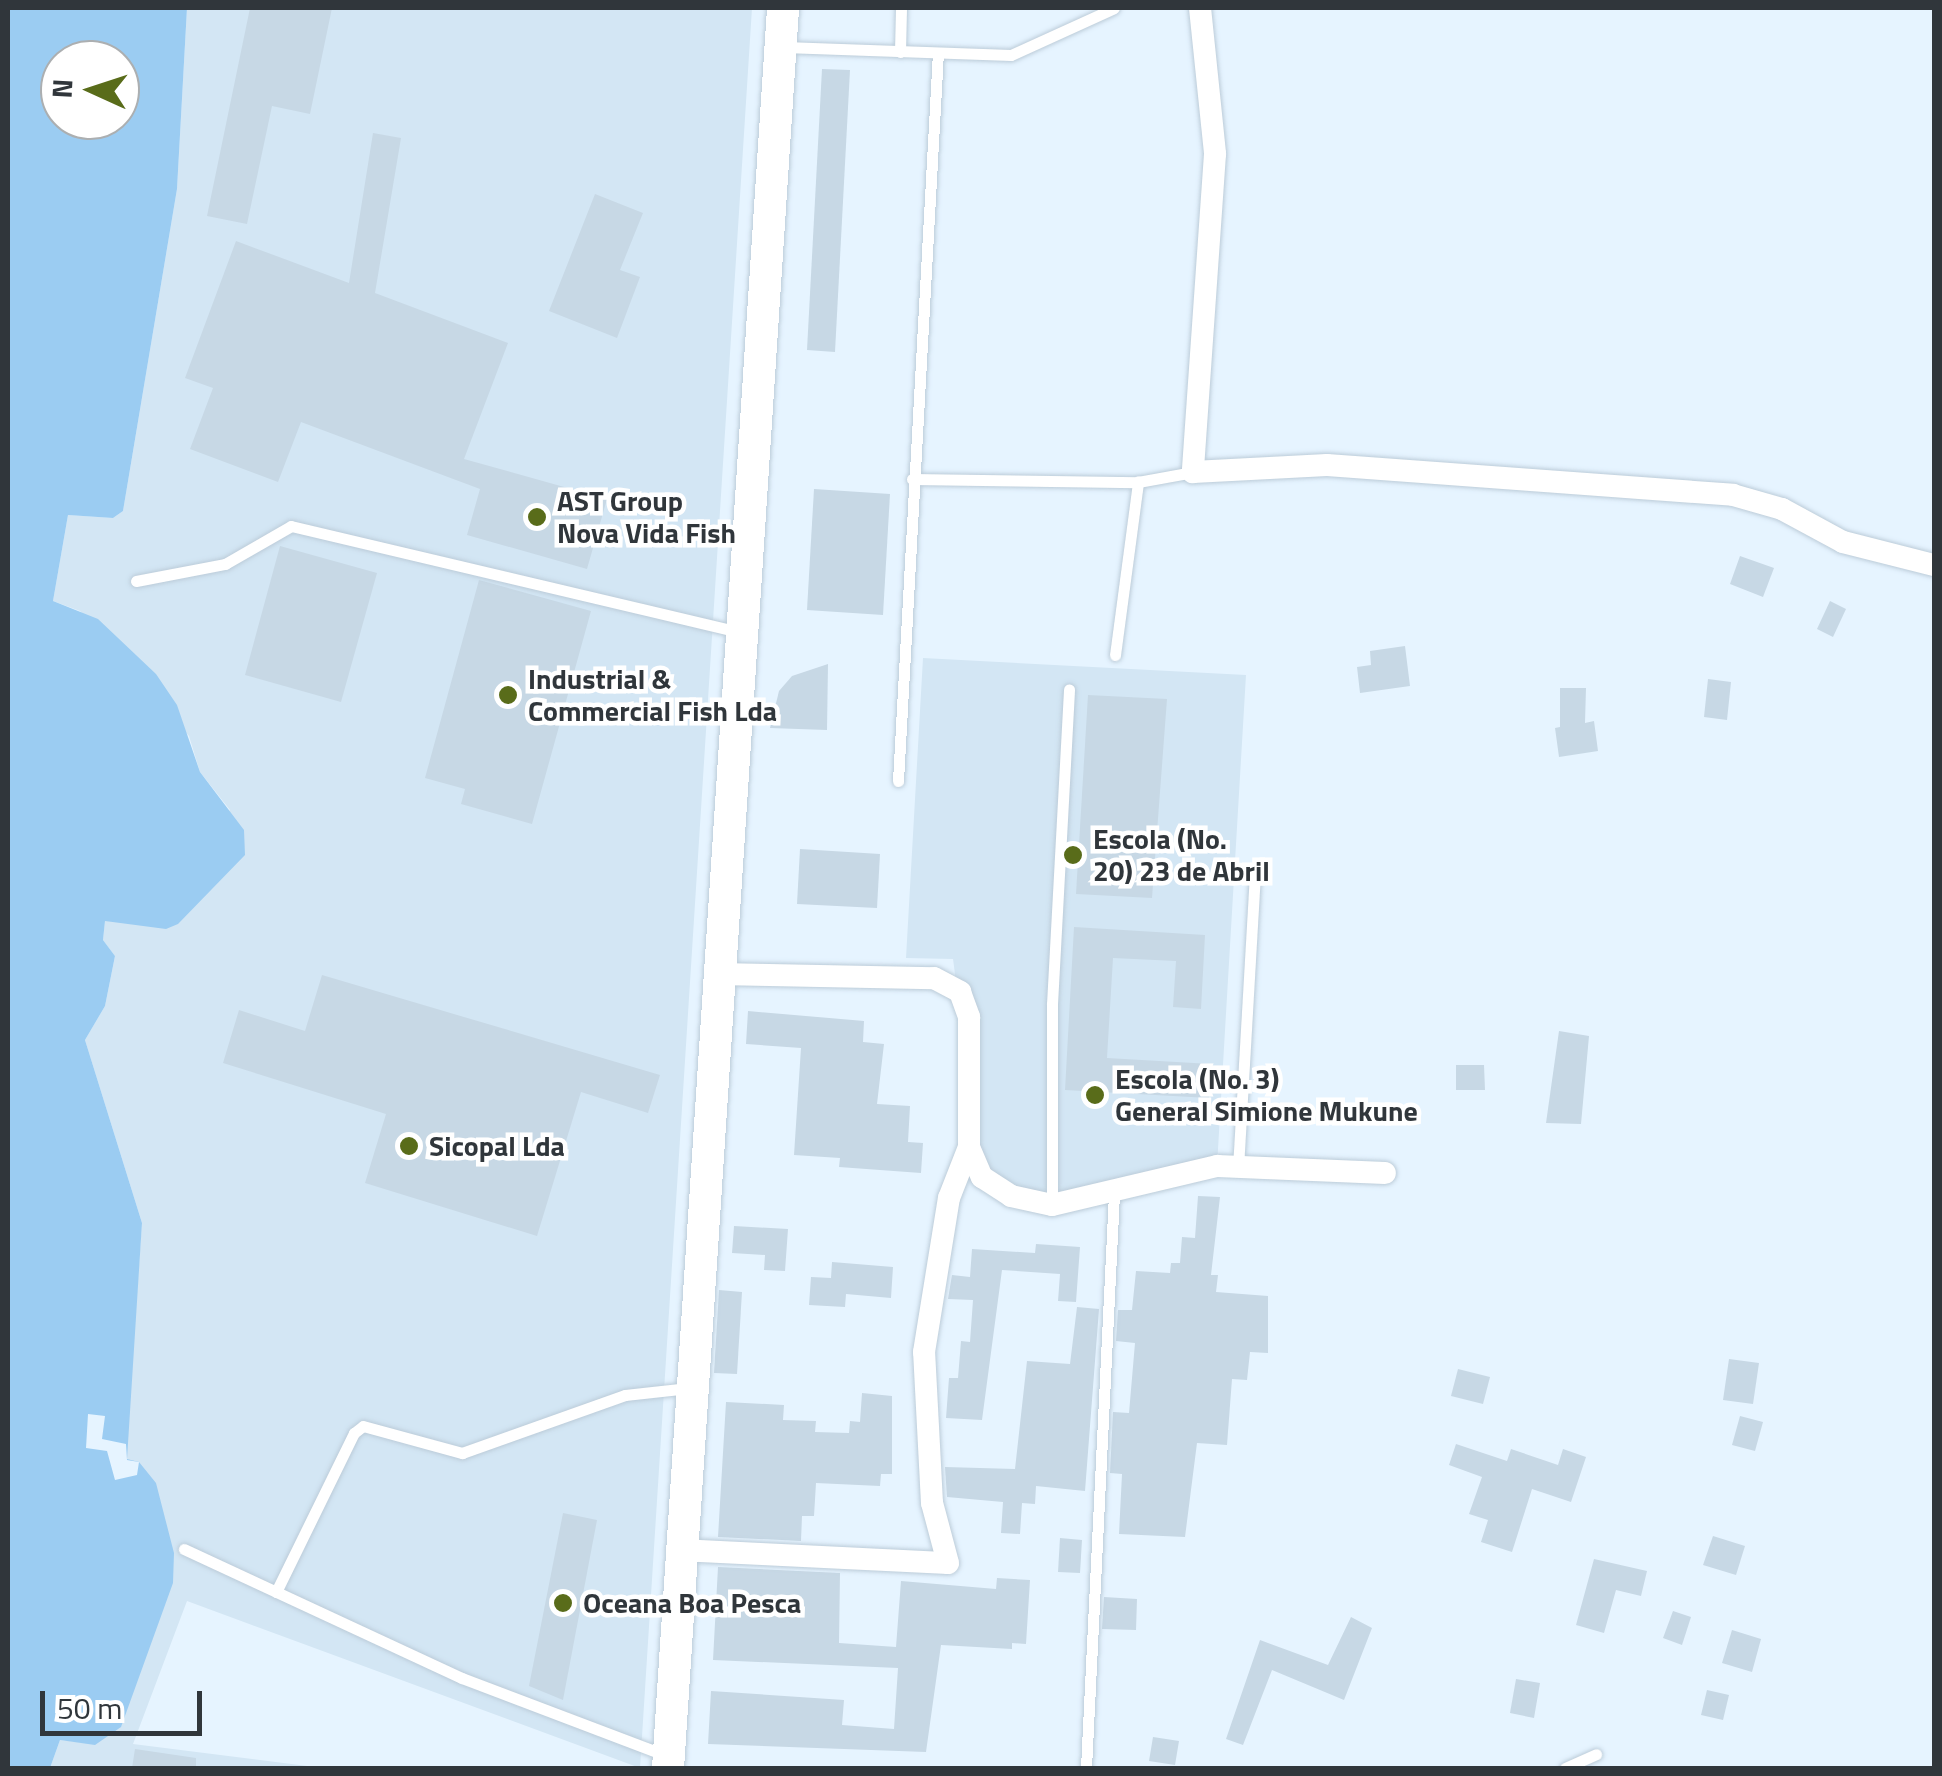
<!DOCTYPE html>
<html>
<head>
<meta charset="utf-8">
<style>
	body { margin:0 }
	#map { position:relative; width:1942px; height:1776px; overflow:hidden; background:#e6f4ff; font-family:"Titillium Web",sans-serif }
	div>[style] { position:absolute }
	.built>* { inset:0; background:#d3e6f4 }
	.water>* { inset:0; background:#9bccf2 }
	.pier>* { inset:0; background:#e6f4ff }
	.building>* { inset:0; background:#c7d8e5 }
	.roads { filter:drop-shadow(0 0 2px #bcccd9) drop-shadow(0 0 2px #bcccd9) }
	.lane>* { height:11px; margin:-5.5px; padding:0 5.5px; transform-origin:5.5px; border-radius:5.5px; background:#fff }
	.street>* { height:22px; margin:-11px; padding:0 11px; transform-origin:11px; border-radius:11px; background:#fff }
	.secondary>* { height:32px; margin:-16px; padding:0 16px; transform-origin:16px; border-radius:16px; background:#fff }
	.dots>* { width:28px; height:28px; translate:-50% -50%; box-sizing:border-box; border:5px solid #fff; border-radius:50% }
	span { translate:-50% -50%; white-space:nowrap; text-align:center; line-height:1.15; -webkit-text-stroke:9px #fff; paint-order:stroke }
	.poi-label { font-size:28px; color:#30363b; font-weight:700 }
	.left { translate:0 -50%; text-align:left }
	.frame { position:absolute; inset:0; border:10px solid #30363b; pointer-events:none }
	.north { position:absolute; left:40px; top:40px; width:100px; height:100px; box-sizing:border-box; background:#fff; border:2px solid #acafb1; border-radius:50%; rotate:273deg; font-size:28px; font-weight:700; line-height:40px; text-align:center; color:#30363b }
	.north::after { content:''; display:block; margin:auto; width:35px; height:45px; background:#596c1a; clip-path:polygon(50% 0,100% 100%,50% 72%,0 100%) }
	.scale { position:absolute; left:40px; top:1691px; width:162px; height:45px; box-sizing:border-box; border:5px solid #30363b; border-top:0; padding-left:12px; font-size:30px; line-height:35px; white-space:nowrap; color:#30363b; -webkit-text-stroke:8px #fff; paint-order:stroke }
</style>
</head>
<body>
<div id="map">
	<div class="built">
		<i style="clip-path:polygon(187px 8px,752px 8px,640px 1768px,187px 1601px,133px 1744px,323px 1768px,50px 1768px,60px 1740px,95px 1744px,139px 1463px,127px 1460px,126px 1444px,142px 1223px,85px 1040px,105px 1006px,115px 956px,103px 940px,105px 920px,130px 921px,230px 810px,200px 772px,189px 736px,80px 611px,53px 601px,68px 515px,113px 518px,123px 511px,177px 189px)"></i>
		<i style="clip-path:polygon(923px 658px,1246px 675px,1217px 1166px,1052px 1205px,982px 1177px,953px 959px,906px 958px)"></i>
	</div>
	<div class="water">
		<i style="clip-path:polygon(evenodd,8px 8px,187px 8px,177px 189px,123px 511px,113px 518px,68px 515px,53px 601px,98px 619px,156px 674px,177px 705px,200px 772px,244px 830px,245px 855px,178px 924px,166px 929px,105px 921px,103px 940px,115px 956px,105px 1006px,85px 1040px,142px 1223px,127px 1459px,139px 1462px,156px 1483px,174px 1553px,173px 1583px,121px 1727px,95px 1745px,60px 1740px,50px 1768px,8px 1768px,8px 8px,60px 60px,120px 60px,120px 120px,60px 120px,60px 60px)"></i>
	</div>
	<div class="pier">
		<i style="clip-path:polygon(88px 1414px,105px 1416px,102px 1439px,126px 1444px,127px 1460px,139px 1462px,137px 1475px,115px 1480px,107px 1451px,86px 1448px)"></i>
	</div>
	<div class="building">
		<i style="clip-path:polygon(250px 8px,332px 8px,310px 114px,272px 106px,247px 224px,207px 216px)"></i>
		<i style="clip-path:polygon(822px 69px,850px 70px,835px 352px,807px 350px)"></i>
		<i style="clip-path:polygon(373px 133px,401px 138px,375px 293px,508px 343px,464px 459px,607px 499px,587px 569px,467px 535px,480px 489px,301px 422px,278px 482px,190px 449px,213px 388px,185px 378px,236px 241px,349px 283px)"></i>
		<i style="clip-path:polygon(595px 194px,643px 213px,620px 270px,640px 277px,617px 338px,549px 311px)"></i>
		<i style="clip-path:polygon(814px 489px,890px 494px,883px 615px,807px 610px)"></i>
		<i style="clip-path:polygon(280px 546px,377px 573px,341px 702px,245px 675px)"></i>
		<i style="clip-path:polygon(1740px 556px,1774px 568px,1763px 597px,1730px 584px)"></i>
		<i style="clip-path:polygon(479px 580px,591px 611px,532px 824px,461px 804px,465px 789px,425px 778px)"></i>
		<i style="clip-path:polygon(1830px 601px,1846px 609px,1833px 637px,1817px 629px)"></i>
		<i style="clip-path:polygon(1405px 646px,1410px 686px,1360px 693px,1357px 667px,1371px 665px,1370px 651px)"></i>
		<i style="clip-path:polygon(828px 664px,827px 730px,770px 728px,779px 691px,792px 676px)"></i>
		<i style="clip-path:polygon(1708px 679px,1731px 682px,1727px 720px,1704px 717px)"></i>
		<i style="clip-path:polygon(1560px 688px,1586px 688px,1585px 723px,1594px 721px,1598px 751px,1559px 757px,1555px 728px,1560px 727px)"></i>
		<i style="clip-path:polygon(1088px 695px,1167px 699px,1152px 898px,1076px 894px)"></i>
		<i style="clip-path:polygon(800px 849px,880px 854px,877px 908px,797px 904px)"></i>
		<i style="clip-path:polygon(1074px 927px,1205px 935px,1201px 1009px,1173px 1007px,1176px 961px,1113px 958px,1107px 1058px,1211px 1064px,1209px 1098px,1065px 1090px)"></i>
		<i style="clip-path:polygon(322px 975px,660px 1075px,648px 1113px,581px 1092px,537px 1236px,365px 1183px,386px 1114px,223px 1063px,239px 1010px,305px 1031px)"></i>
		<i style="clip-path:polygon(748px 1011px,864px 1021px,863px 1042px,884px 1044px,877px 1104px,910px 1106px,908px 1142px,923px 1143px,921px 1173px,839px 1167px,840px 1158px,794px 1155px,801px 1048px,746px 1044px)"></i>
		<i style="clip-path:polygon(1559px 1031px,1589px 1036px,1581px 1124px,1546px 1123px)"></i>
		<i style="clip-path:polygon(1456px 1065px,1484px 1065px,1485px 1090px,1456px 1090px)"></i>
		<i style="clip-path:polygon(1198px 1196px,1220px 1197px,1211px 1275px,1218px 1275px,1216px 1292px,1268px 1296px,1268px 1353px,1250px 1352px,1247px 1380px,1232px 1379px,1227px 1445px,1197px 1443px,1185px 1537px,1119px 1534px,1122px 1474px,1110px 1473px,1113px 1412px,1129px 1413px,1135px 1343px,1116px 1341px,1118px 1310px,1132px 1310px,1136px 1271px,1170px 1273px,1171px 1263px,1180px 1263px,1182px 1237px,1195px 1238px)"></i>
		<i style="clip-path:polygon(734px 1226px,788px 1229px,785px 1271px,764px 1270px,765px 1255px,732px 1253px)"></i>
		<i style="clip-path:polygon(1036px 1244px,1080px 1247px,1076px 1302px,1058px 1301px,1060px 1274px,1002px 1270px,982px 1420px,946px 1418px,949px 1378px,958px 1378px,961px 1341px,970px 1342px,973px 1300px,948px 1299px,952px 1275px,970px 1277px,972px 1249px,1035px 1253px)"></i>
		<i style="clip-path:polygon(832px 1262px,893px 1267px,891px 1298px,846px 1294px,845px 1307px,809px 1305px,811px 1277px,831px 1278px)"></i>
		<i style="clip-path:polygon(719px 1290px,742px 1292px,737px 1374px,714px 1373px)"></i>
		<i style="clip-path:polygon(1077px 1307px,1099px 1309px,1085px 1491px,1036px 1486px,1035px 1504px,1022px 1503px,1020px 1534px,1001px 1533px,1003px 1502px,947px 1497px,945px 1467px,1015px 1469px,1027px 1361px,1070px 1364px)"></i>
		<i style="clip-path:polygon(1729px 1359px,1759px 1363px,1753px 1404px,1723px 1400px)"></i>
		<i style="clip-path:polygon(1458px 1369px,1490px 1377px,1483px 1404px,1451px 1396px)"></i>
		<i style="clip-path:polygon(862px 1393px,892px 1396px,892px 1474px,881px 1474px,880px 1486px,816px 1483px,814px 1516px,802px 1516px,801px 1541px,718px 1537px,726px 1402px,784px 1405px,783px 1420px,816px 1421px,815px 1432px,849px 1433px,850px 1421px,860px 1422px)"></i>
		<i style="clip-path:polygon(1740px 1416px,1763px 1422px,1755px 1451px,1732px 1445px)"></i>
		<i style="clip-path:polygon(1456px 1444px,1507px 1461px,1511px 1449px,1558px 1465px,1563px 1449px,1586px 1457px,1571px 1502px,1532px 1489px,1512px 1552px,1481px 1542px,1488px 1520px,1469px 1514px,1482px 1477px,1449px 1465px)"></i>
		<i style="clip-path:polygon(563px 1513px,597px 1520px,563px 1700px,529px 1686px)"></i>
		<i style="clip-path:polygon(1713px 1536px,1745px 1546px,1736px 1575px,1703px 1565px)"></i>
		<i style="clip-path:polygon(1060px 1538px,1082px 1540px,1080px 1573px,1058px 1572px)"></i>
		<i style="clip-path:polygon(1594px 1559px,1647px 1571px,1641px 1596px,1616px 1590px,1604px 1633px,1576px 1625px)"></i>
		<i style="clip-path:polygon(718px 1567px,840px 1573px,839px 1643px,896px 1647px,901px 1581px,996px 1589px,997px 1578px,1030px 1580px,1026px 1644px,1012px 1643px,1012px 1649px,941px 1645px,926px 1752px,708px 1744px,711px 1691px,844px 1700px,842px 1725px,894px 1729px,898px 1668px,713px 1660px)"></i>
		<i style="clip-path:polygon(1104px 1597px,1137px 1599px,1136px 1630px,1102px 1629px)"></i>
		<i style="clip-path:polygon(1673px 1611px,1691px 1617px,1682px 1645px,1663px 1638px)"></i>
		<i style="clip-path:polygon(1351px 1617px,1372px 1628px,1344px 1700px,1272px 1670px,1243px 1745px,1226px 1739px,1260px 1640px,1328px 1665px)"></i>
		<i style="clip-path:polygon(1732px 1630px,1761px 1639px,1752px 1672px,1722px 1663px)"></i>
		<i style="clip-path:polygon(1516px 1679px,1540px 1683px,1534px 1718px,1510px 1713px)"></i>
		<i style="clip-path:polygon(1707px 1690px,1729px 1695px,1723px 1720px,1701px 1715px)"></i>
		<i style="clip-path:polygon(1153px 1737px,1179px 1741px,1175px 1765px,1149px 1761px)"></i>
		<i style="clip-path:polygon(135px 1749px,196px 1758px,196px 1768px,132px 1768px)"></i>
	</div>
	<div class="roads">
		<div class="lane">
			<i style="left:784px;top:47px;width:227px;rotate:2deg"></i>
			<i style="left:1011px;top:55px;width:113px;rotate:-24.5deg"></i>
			<i style="left:900px;top:52px;width:44px;rotate:-88.7deg"></i>
			<i style="left:912px;top:479px;width:226px;rotate:0.8deg"></i>
			<i style="left:1138px;top:482px;width:56px;rotate:-10.3deg"></i>
			<i style="left:136px;top:581px;width:91px;rotate:-10.8deg"></i>
			<i style="left:225px;top:564px;width:76px;rotate:-29.9deg"></i>
			<i style="left:291px;top:526px;width:461px;rotate:13.3deg"></i>
			<i style="left:1115px;top:655px;width:175px;rotate:-82.4deg"></i>
			<i style="left:898px;top:781px;width:729px;rotate:-86.86deg"></i>
			<i style="left:1238px;top:1168px;width:296px;rotate:-86.7deg"></i>
			<i style="left:1052px;top:1205px;width:201px;rotate:-90deg"></i>
			<i style="left:1052px;top:1004px;width:315px;rotate:-86.9deg"></i>
			<i style="left:184px;top:1549px;width:306px;rotate:24.9deg"></i>
			<i style="left:462px;top:1678px;width:217px;rotate:20.8deg"></i>
			<i style="left:276px;top:1592px;width:177px;rotate:-63.9deg"></i>
			<i style="left:354px;top:1433px;width:11px;rotate:-38deg"></i>
			<i style="left:363px;top:1426px;width:103px;rotate:15.3deg"></i>
			<i style="left:462px;top:1453px;width:173px;rotate:-19.6deg"></i>
			<i style="left:625px;top:1395px;width:64px;rotate:-6.2deg"></i>
			<i style="left:1086px;top:1768px;width:575px;rotate:-87.21deg"></i>
			<i style="left:1565px;top:1768px;width:34px;rotate:-24deg"></i>
		</div>
		<div class="street">
			<i style="left:1200px;top:8px;width:147px;rotate:84.1deg"></i>
			<i style="left:1215px;top:154px;width:319px;rotate:94deg"></i>
			<i style="left:1193px;top:472px;width:134px;rotate:-3deg"></i>
			<i style="left:1327px;top:465px;width:407px;rotate:4.2deg"></i>
			<i style="left:1733px;top:495px;width:51px;rotate:15.9deg"></i>
			<i style="left:1782px;top:509px;width:69px;rotate:28.4deg"></i>
			<i style="left:1843px;top:542px;width:94px;rotate:14.2deg"></i>
			<i style="left:718px;top:974px;width:216px;rotate:1.1deg"></i>
			<i style="left:934px;top:978px;width:30px;rotate:28deg"></i>
			<i style="left:960px;top:992px;width:27px;rotate:70deg"></i>
			<i style="left:969px;top:1017px;width:130px;rotate:90deg"></i>
			<i style="left:969px;top:1147px;width:33px;rotate:67deg"></i>
			<i style="left:982px;top:1177px;width:35px;rotate:33deg"></i>
			<i style="left:1011px;top:1196px;width:42px;rotate:12.4deg"></i>
			<i style="left:1052px;top:1205px;width:170px;rotate:-13.3deg"></i>
			<i style="left:1217px;top:1166px;width:168px;rotate:2.4deg"></i>
			<i style="left:680px;top:1550px;width:268px;rotate:2.8deg"></i>
			<i style="left:948px;top:1563px;width:62px;rotate:-104.9deg"></i>
			<i style="left:932px;top:1503px;width:151px;rotate:-93deg"></i>
			<i style="left:924px;top:1352px;width:156px;rotate:-80.8deg"></i>
			<i style="left:949px;top:1198px;width:55px;rotate:-68.6deg"></i>
		</div>
		<div class="secondary">
			<i style="left:668px;top:1768px;width:1764px;rotate:-86.26deg"></i>
		</div>
	</div>
	<div class="dots">
		<i style="left:537px;top:517px;background:#596c1a"></i>
		<i style="left:508px;top:695px;background:#596c1a"></i>
		<i style="left:1073px;top:855px;background:#596c1a"></i>
		<i style="left:1095px;top:1095px;background:#596c1a"></i>
		<i style="left:409px;top:1146px;background:#596c1a"></i>
		<i style="left:563px;top:1603px;background:#596c1a"></i>
	</div>
	<div class="poi-label">
		<span class="left" style="left:557px;top:517px">AST Group<br>Nova Vida Fish</span>
		<span class="left" style="left:528px;top:695px">Industrial &amp;<br>Commercial Fish Lda</span>
		<span class="left" style="left:1093px;top:855px">Escola (No.<br>20) 23 de Abril</span>
		<span class="left" style="left:1115px;top:1095px">Escola (No. 3)<br>General Simione Mukune</span>
		<span class="left" style="left:429px;top:1146px">Sicopal Lda</span>
		<span class="left" style="left:583px;top:1603px">Oceana Boa Pesca</span>
	</div>
	<div class="frame"></div>
	<div class="north">N</div>
	<div class="scale">50 m</div>
</div>
</body>
</html>
